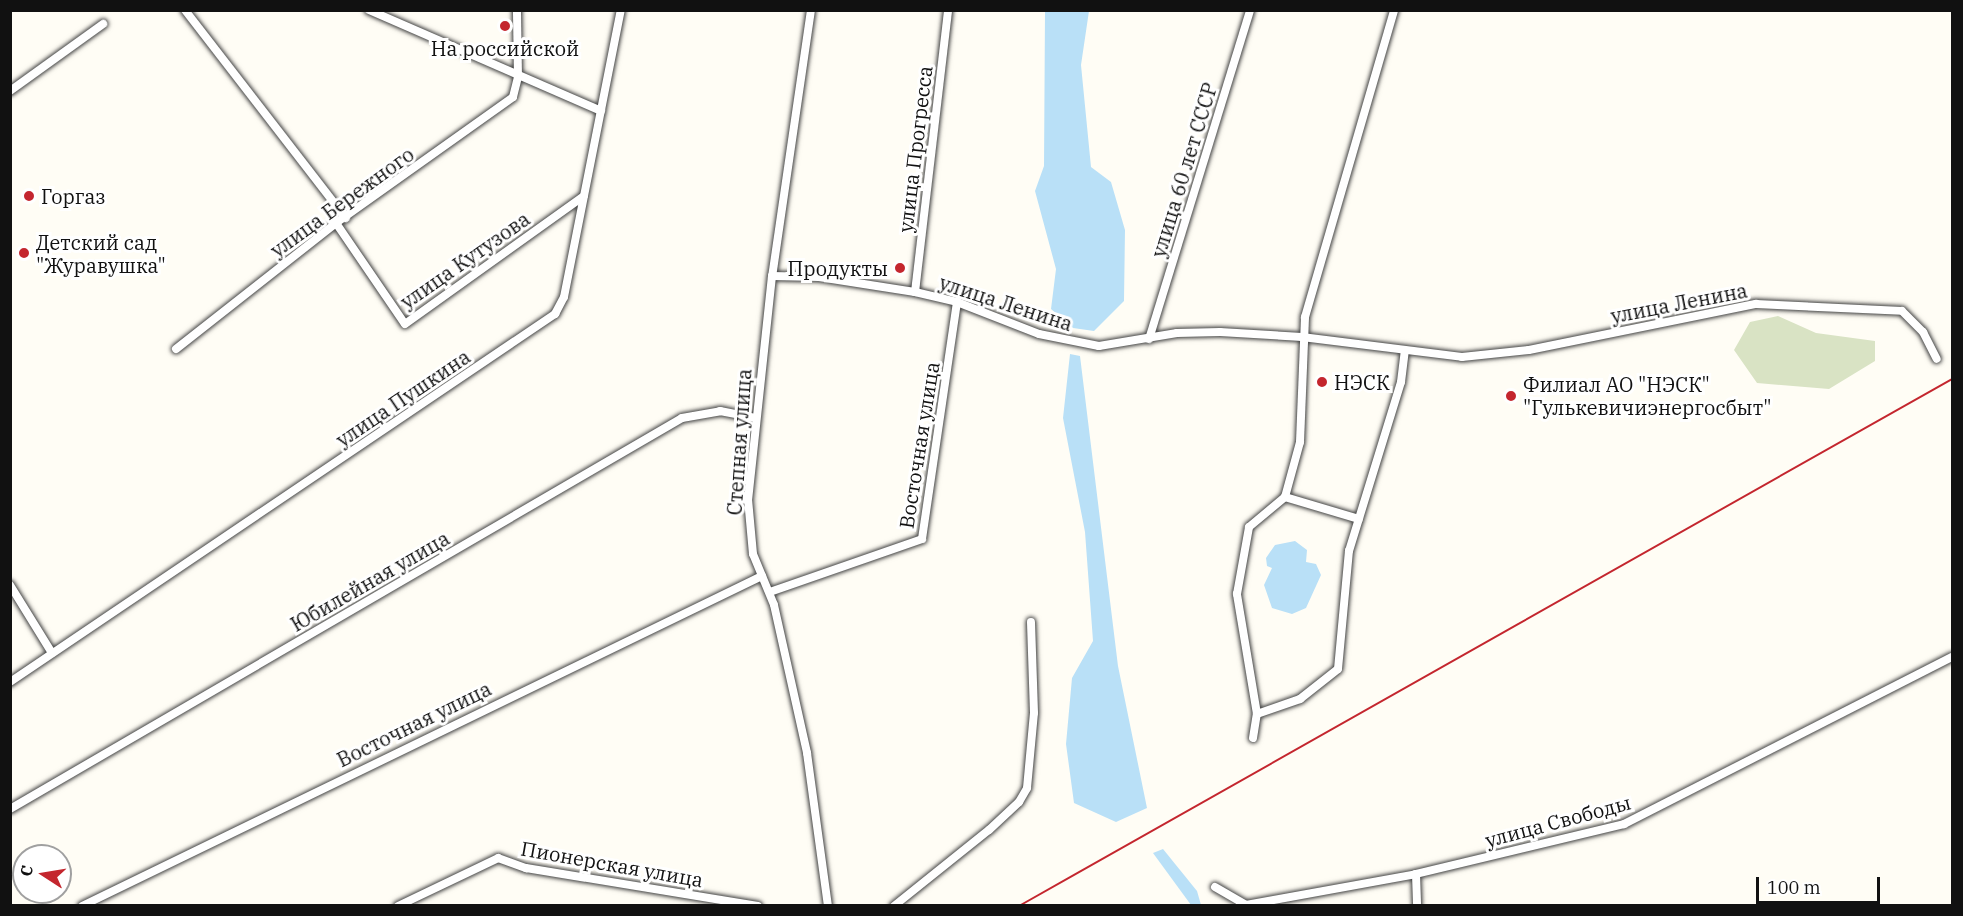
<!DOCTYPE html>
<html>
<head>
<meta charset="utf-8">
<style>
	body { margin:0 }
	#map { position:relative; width:1963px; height:916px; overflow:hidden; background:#fffdf5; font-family:"IBM Plex Serif",serif }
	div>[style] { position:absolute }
	.cemetery>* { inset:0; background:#d9e3c4 }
	.water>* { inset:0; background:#b9e0f7 }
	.roads { filter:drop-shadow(0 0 2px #444) drop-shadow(0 0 2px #444) }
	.minor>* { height:8px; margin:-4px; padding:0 4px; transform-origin:4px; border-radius:4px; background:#fff }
	.rail>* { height:2px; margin:-1px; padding:0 1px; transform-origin:1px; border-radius:1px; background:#c4262e }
	.dots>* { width:16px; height:16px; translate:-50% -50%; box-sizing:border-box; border:3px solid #fff; border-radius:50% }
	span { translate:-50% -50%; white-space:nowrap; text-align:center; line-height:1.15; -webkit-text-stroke:6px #fff; paint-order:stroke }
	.poi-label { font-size:20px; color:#111 }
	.left { translate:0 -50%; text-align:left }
	.right { translate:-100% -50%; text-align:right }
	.street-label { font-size:20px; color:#111 }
	.frame { position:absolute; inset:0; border:12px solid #111; pointer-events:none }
	.north { position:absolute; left:12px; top:844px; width:60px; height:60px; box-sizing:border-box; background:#fff; border:2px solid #a0a0a0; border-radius:50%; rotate:282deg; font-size:16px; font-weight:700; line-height:24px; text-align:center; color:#111 }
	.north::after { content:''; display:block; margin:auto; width:21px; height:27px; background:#c4262e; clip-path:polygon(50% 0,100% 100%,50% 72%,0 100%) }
	.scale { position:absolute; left:1756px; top:877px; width:124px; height:27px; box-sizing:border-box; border:3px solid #111; border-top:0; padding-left:8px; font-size:18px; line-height:21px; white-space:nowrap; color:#111; -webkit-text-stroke:4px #fff; paint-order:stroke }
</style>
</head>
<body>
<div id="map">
	<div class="cemetery">
		<i style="clip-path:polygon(1778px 316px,1816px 333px,1875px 341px,1875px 361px,1829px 389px,1757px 383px,1734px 350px,1750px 322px)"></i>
	</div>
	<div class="water">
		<i style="clip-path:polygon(1045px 11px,1089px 11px,1081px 65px,1091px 167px,1111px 182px,1125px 230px,1124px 301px,1094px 331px,1073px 328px,1051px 309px,1056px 269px,1035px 191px,1044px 166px)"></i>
		<i style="clip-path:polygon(1070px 354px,1080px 356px,1118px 666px,1147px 808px,1116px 822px,1074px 803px,1066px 744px,1072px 678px,1093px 641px,1085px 532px,1063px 418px)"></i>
		<i style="clip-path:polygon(1295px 541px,1307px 550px,1306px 562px,1316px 564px,1321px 575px,1306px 608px,1292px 614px,1272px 608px,1264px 585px,1272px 568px,1267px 566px,1266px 558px,1275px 545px)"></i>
		<i style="clip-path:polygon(1163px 849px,1197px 891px,1201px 905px,1191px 905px,1153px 853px)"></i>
	</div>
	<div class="roads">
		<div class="minor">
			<i style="left:185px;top:10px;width:263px;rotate:52.3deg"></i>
			<i style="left:369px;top:10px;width:253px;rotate:23.5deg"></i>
			<i style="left:811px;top:10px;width:269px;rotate:98.3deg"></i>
			<i style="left:772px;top:276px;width:224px;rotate:96.1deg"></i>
			<i style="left:748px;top:499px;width:55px;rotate:84.8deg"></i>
			<i style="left:753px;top:554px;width:55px;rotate:67.6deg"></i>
			<i style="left:774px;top:605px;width:152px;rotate:77.4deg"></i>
			<i style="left:807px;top:753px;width:154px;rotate:82.2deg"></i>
			<i style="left:10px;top:91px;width:115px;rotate:-35.8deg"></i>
			<i style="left:336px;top:223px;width:122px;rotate:55.7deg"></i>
			<i style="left:405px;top:324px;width:220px;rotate:-35.6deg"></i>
			<i style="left:772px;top:276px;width:47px;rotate:1.2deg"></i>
			<i style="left:819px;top:277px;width:97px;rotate:8.9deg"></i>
			<i style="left:915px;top:292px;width:43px;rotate:13.4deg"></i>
			<i style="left:957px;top:302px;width:88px;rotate:21.3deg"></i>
			<i style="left:1039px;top:334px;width:61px;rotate:11.3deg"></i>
			<i style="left:1099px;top:346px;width:79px;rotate:-9.5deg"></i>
			<i style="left:1177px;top:333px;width:43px;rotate:-1.3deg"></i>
			<i style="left:1220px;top:332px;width:82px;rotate:3.5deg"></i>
			<i style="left:1302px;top:337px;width:161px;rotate:7.1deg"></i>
			<i style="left:1462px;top:357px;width:67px;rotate:-6deg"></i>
			<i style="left:1529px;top:350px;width:232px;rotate:-11.5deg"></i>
			<i style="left:1756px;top:304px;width:146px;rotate:2.7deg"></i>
			<i style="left:1902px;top:311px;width:30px;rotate:45deg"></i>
			<i style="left:1923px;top:332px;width:30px;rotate:63deg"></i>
			<i style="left:915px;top:292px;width:284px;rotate:-83.3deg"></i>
			<i style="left:1149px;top:339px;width:344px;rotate:-72.9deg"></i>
			<i style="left:176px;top:349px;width:204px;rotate:-38.2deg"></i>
			<i style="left:336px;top:223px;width:217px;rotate:-35.4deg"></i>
			<i style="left:513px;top:97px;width:21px;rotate:-76deg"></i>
			<i style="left:518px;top:77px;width:67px;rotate:-90.9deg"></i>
			<i style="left:1285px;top:497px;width:77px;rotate:16.6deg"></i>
			<i style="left:10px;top:585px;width:80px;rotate:58.3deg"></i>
			<i style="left:770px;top:592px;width:161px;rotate:-19.2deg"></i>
			<i style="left:922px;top:539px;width:240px;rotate:-81.6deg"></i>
			<i style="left:10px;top:682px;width:658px;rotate:-34.03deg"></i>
			<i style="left:555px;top:314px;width:19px;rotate:-62deg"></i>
			<i style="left:564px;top:297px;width:293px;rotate:-78.8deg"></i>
			<i style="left:1257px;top:714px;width:46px;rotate:-19.2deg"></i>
			<i style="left:1300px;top:699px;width:48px;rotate:-38.3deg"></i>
			<i style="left:1338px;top:669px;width:119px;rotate:-84.7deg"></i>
			<i style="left:1349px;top:551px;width:177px;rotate:-72.9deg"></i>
			<i style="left:1401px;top:382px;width:32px;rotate:-83deg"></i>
			<i style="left:1253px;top:738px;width:24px;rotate:-81deg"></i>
			<i style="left:1257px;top:714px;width:122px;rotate:-99.5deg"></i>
			<i style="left:1237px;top:594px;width:68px;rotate:-79.8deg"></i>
			<i style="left:1249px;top:527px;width:47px;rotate:-39.8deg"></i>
			<i style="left:1285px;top:497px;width:57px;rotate:-74.7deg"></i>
			<i style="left:1300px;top:442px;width:125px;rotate:-87.7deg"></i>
			<i style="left:1305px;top:317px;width:320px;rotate:-73.8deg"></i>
			<i style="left:10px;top:809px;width:777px;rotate:-30.19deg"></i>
			<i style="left:682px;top:418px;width:39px;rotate:-10deg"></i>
			<i style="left:720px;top:411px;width:36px;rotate:11deg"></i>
			<i style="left:1416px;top:874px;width:32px;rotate:88deg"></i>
			<i style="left:1215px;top:887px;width:36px;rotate:30deg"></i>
			<i style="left:1246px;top:905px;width:173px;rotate:-10.3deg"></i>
			<i style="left:1416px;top:874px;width:214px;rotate:-13.5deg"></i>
			<i style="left:1624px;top:824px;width:368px;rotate:-27deg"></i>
			<i style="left:82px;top:906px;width:756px;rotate:-25.89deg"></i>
			<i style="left:398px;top:906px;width:111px;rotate:-25.6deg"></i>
			<i style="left:498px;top:858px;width:30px;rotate:20deg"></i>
			<i style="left:526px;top:868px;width:235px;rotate:9.3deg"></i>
			<i style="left:894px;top:906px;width:122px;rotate:-38.7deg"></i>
			<i style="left:989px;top:830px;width:41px;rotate:-43deg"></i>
			<i style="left:1019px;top:802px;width:16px;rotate:-60deg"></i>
			<i style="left:1027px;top:788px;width:75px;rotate:-84.7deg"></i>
			<i style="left:1034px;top:713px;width:91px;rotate:-91.9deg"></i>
		</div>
	</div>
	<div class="rail">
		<i style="left:1019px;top:906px;width:1072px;rotate:-29.46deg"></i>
	</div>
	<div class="dots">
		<i style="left:505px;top:26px;background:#c4262e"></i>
		<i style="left:29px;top:196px;background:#c4262e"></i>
		<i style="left:24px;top:253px;background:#c4262e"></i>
		<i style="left:900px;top:268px;background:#c4262e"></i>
		<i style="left:1322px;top:382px;background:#c4262e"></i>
		<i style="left:1511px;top:396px;background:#c4262e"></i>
	</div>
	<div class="poi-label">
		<span style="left:505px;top:48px">На российской</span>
		<span class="left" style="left:41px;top:196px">Горгаз</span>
		<span class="left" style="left:36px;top:254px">Детский сад<br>"Журавушка"</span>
		<span class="right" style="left:888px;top:268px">Продукты</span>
		<span class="left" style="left:1334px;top:382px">НЭСК</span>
		<span class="left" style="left:1523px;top:396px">Филиал АО "НЭСК"<br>"Гулькевичиэнергосбыт"</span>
	</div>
	<div class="street-label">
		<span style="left:915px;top:149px;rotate:-83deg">улица Прогресса</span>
		<span style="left:1184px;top:170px;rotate:-73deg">улица 60 лет СССР</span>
		<span style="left:342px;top:202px;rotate:-36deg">улица Бережного</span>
		<span style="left:465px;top:260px;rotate:-35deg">улица Кутузова</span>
		<span style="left:1006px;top:303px;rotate:18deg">улица Ленина</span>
		<span style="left:1679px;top:303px;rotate:-11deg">улица Ленина</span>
		<span style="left:403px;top:398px;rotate:-34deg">улица Пушкина</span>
		<span style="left:739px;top:442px;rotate:-86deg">Степная улица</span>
		<span style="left:919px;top:445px;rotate:-81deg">Восточная улица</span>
		<span style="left:370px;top:581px;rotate:-30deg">Юбилейная улица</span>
		<span style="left:414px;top:724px;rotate:-26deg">Восточная улица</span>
		<span style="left:1558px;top:821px;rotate:-15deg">улица Свободы</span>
		<span style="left:612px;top:864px;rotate:10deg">Пионерская улица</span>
	</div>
	<div class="frame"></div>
	<div class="north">С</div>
	<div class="scale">100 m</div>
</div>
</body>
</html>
